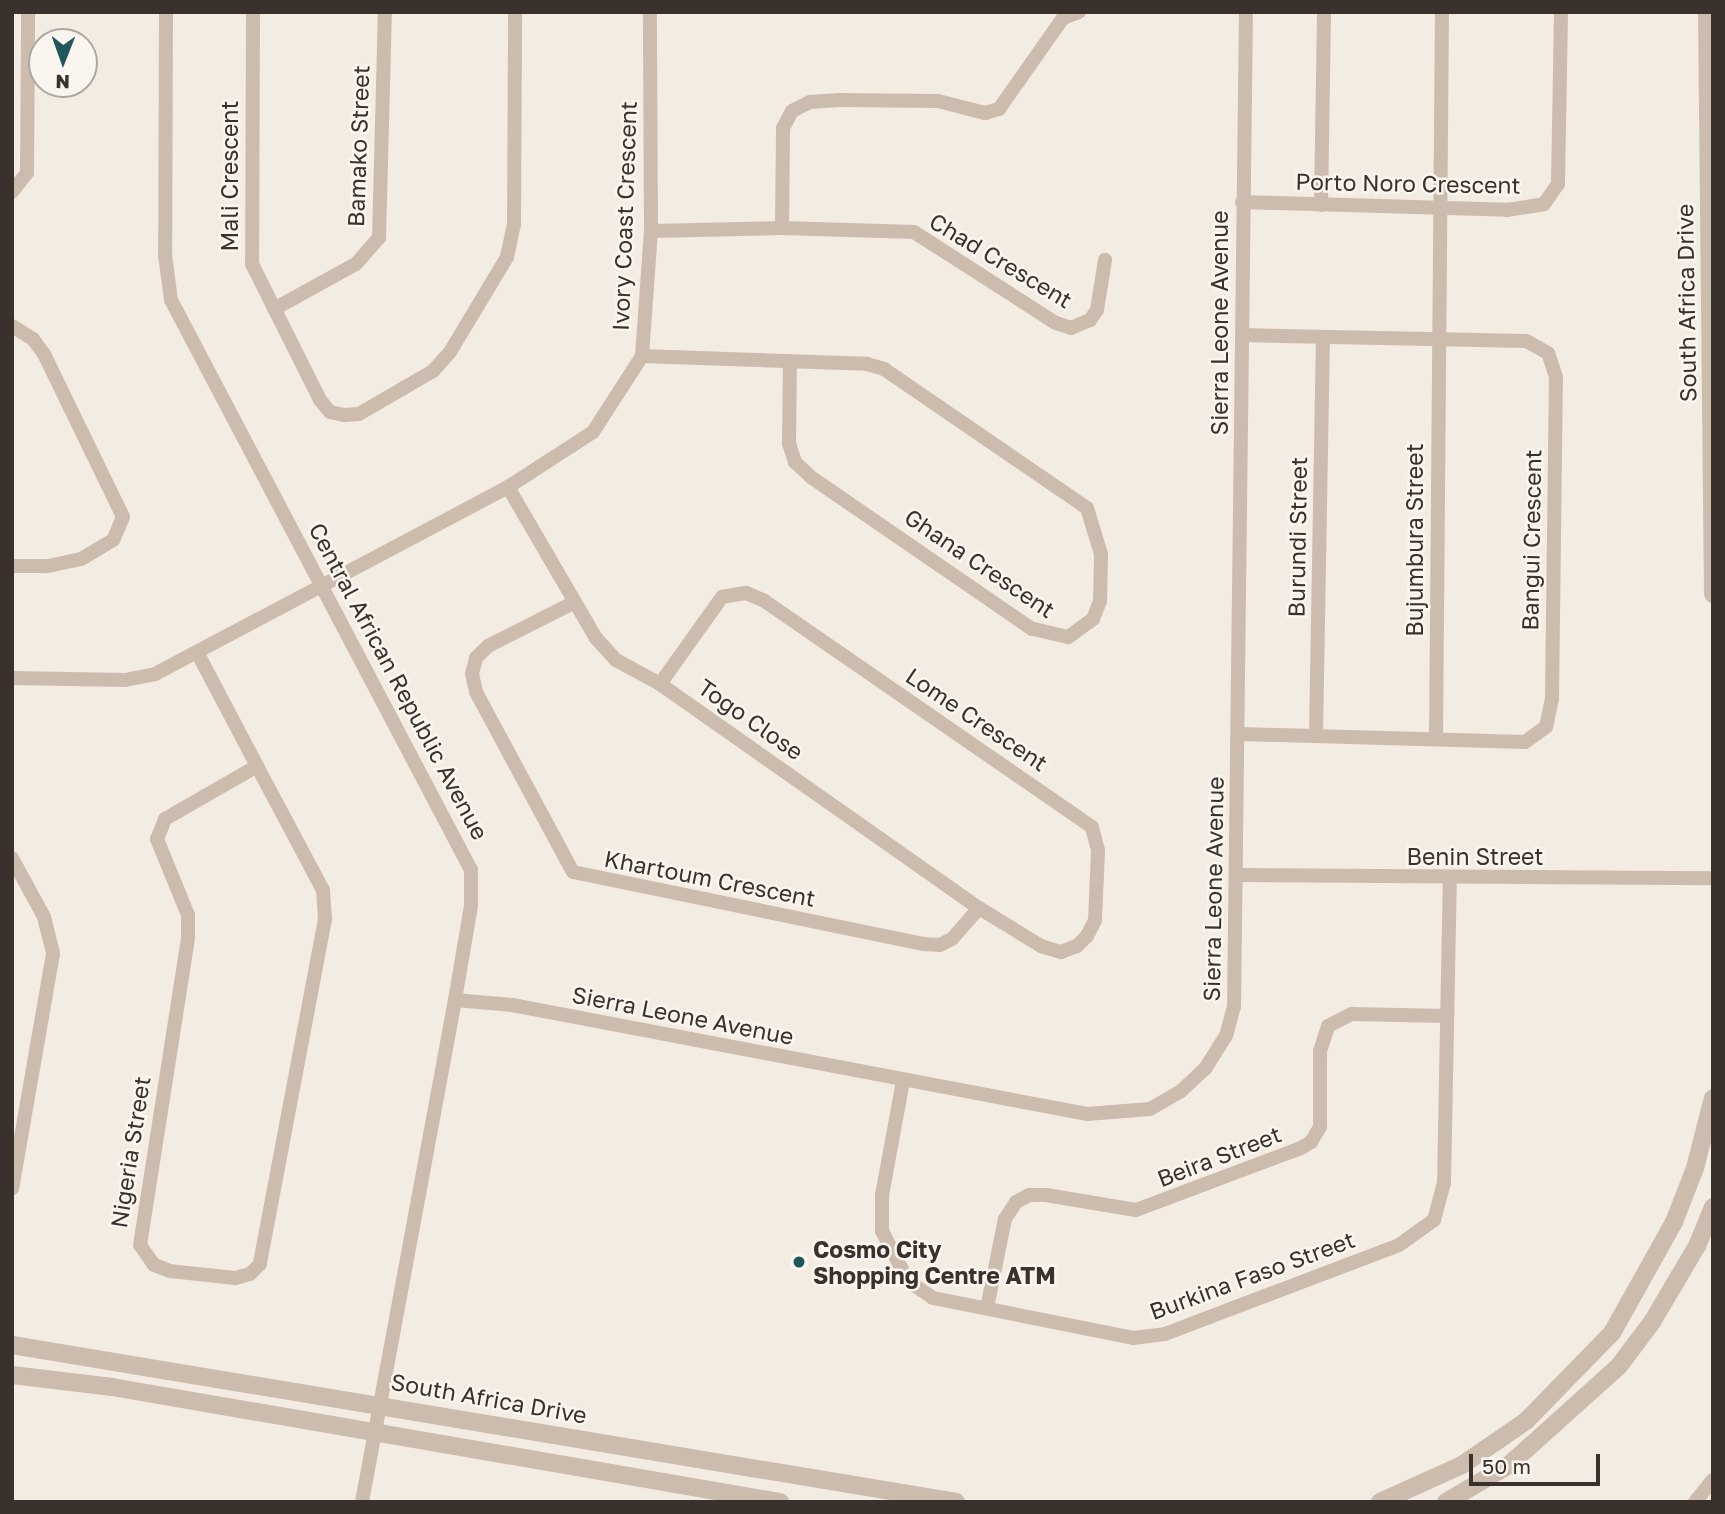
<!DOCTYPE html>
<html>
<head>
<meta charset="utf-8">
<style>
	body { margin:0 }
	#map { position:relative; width:1725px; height:1514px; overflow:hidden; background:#f3ece2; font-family:"Golos Text",sans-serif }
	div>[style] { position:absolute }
	.minor>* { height:14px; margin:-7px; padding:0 7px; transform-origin:7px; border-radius:7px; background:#ccbcad }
	.tertiary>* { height:18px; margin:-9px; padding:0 9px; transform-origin:9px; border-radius:9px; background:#ccbcad }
	.dots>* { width:19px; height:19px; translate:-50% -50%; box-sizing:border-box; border:4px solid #faf5ee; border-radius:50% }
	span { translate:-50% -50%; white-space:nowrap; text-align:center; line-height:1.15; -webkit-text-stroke:5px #faf5ee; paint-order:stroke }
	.street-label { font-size:23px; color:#3a312c }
	.poi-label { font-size:23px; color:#3a312c; font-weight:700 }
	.left { translate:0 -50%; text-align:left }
	.frame { position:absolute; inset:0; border:14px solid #3a312c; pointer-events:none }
	.north { position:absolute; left:28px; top:28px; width:70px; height:70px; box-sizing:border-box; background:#faf5ee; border:2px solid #ada7a0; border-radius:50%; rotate:181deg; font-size:19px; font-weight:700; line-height:28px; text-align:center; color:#3a312c }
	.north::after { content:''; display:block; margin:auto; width:24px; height:32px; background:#21565b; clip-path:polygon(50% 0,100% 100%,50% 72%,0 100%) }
	.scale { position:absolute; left:1469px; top:1454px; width:131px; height:32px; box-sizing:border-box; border:4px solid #3a312c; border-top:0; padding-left:9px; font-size:21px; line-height:24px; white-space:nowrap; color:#3a312c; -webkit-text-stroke:5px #faf5ee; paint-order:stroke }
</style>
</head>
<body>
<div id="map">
	<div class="minor">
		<i style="left:166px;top:12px;width:243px;rotate:90.2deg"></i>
		<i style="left:165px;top:255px;width:45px;rotate:82.4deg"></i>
		<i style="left:171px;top:300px;width:644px;rotate:62.24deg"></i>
		<i style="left:471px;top:870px;width:36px;rotate:90deg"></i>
		<i style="left:471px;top:906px;width:95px;rotate:99.7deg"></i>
		<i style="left:455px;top:1000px;width:511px;rotate:100.5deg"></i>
		<i style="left:253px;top:12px;width:252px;rotate:90.2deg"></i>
		<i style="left:252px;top:264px;width:152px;rotate:63.4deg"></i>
		<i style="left:320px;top:400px;width:16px;rotate:50deg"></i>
		<i style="left:330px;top:412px;width:14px;rotate:12deg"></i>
		<i style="left:344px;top:415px;width:15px;rotate:-4deg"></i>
		<i style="left:359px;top:414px;width:86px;rotate:-30.2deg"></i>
		<i style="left:433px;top:371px;width:25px;rotate:-48deg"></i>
		<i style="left:450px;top:352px;width:111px;rotate:-59deg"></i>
		<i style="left:507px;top:257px;width:34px;rotate:-78deg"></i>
		<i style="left:514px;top:224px;width:212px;rotate:-89.7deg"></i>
		<i style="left:12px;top:192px;width:24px;rotate:-52deg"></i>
		<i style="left:27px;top:173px;width:161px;rotate:-89.6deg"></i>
		<i style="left:1242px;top:202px;width:265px;rotate:1.7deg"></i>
		<i style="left:1507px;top:210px;width:37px;rotate:-9deg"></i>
		<i style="left:1544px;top:204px;width:24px;rotate:-55deg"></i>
		<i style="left:1558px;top:184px;width:172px;rotate:-89deg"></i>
		<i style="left:1321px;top:205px;width:193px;rotate:-89.1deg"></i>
		<i style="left:782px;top:228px;width:100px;rotate:-89.4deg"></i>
		<i style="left:783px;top:128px;width:19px;rotate:-62deg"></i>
		<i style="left:792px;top:111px;width:20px;rotate:-27deg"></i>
		<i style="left:810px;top:102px;width:29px;rotate:-4deg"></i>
		<i style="left:839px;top:100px;width:99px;rotate:0.6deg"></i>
		<i style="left:938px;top:101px;width:49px;rotate:14.3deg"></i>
		<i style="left:985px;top:113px;width:15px;rotate:-16deg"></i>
		<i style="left:999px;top:109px;width:111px;rotate:-54.9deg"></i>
		<i style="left:1063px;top:18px;width:17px;rotate:-21deg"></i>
		<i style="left:651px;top:231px;width:131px;rotate:-1.3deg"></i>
		<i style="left:782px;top:228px;width:132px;rotate:1.7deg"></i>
		<i style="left:914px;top:232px;width:169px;rotate:32.7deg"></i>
		<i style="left:1056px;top:323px;width:16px;rotate:18deg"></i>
		<i style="left:1071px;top:328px;width:21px;rotate:-23deg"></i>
		<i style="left:1090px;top:320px;width:12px;rotate:-55deg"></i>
		<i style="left:1097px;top:310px;width:51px;rotate:-80.9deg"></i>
		<i style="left:274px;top:309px;width:94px;rotate:-28.8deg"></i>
		<i style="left:356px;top:264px;width:35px;rotate:-49deg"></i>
		<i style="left:379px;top:238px;width:226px;rotate:-88.5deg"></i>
		<i style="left:12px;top:326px;width:25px;rotate:32deg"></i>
		<i style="left:33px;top:339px;width:19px;rotate:54deg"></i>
		<i style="left:44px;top:354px;width:181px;rotate:64.1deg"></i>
		<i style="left:123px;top:517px;width:25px;rotate:113deg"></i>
		<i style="left:113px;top:540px;width:37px;rotate:149deg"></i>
		<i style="left:81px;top:559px;width:35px;rotate:168deg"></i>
		<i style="left:47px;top:566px;width:35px;rotate:180deg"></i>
		<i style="left:642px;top:356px;width:225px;rotate:2deg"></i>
		<i style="left:867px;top:364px;width:18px;rotate:16deg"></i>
		<i style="left:884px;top:369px;width:246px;rotate:34.4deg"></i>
		<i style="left:1087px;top:508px;width:48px;rotate:73.1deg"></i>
		<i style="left:1101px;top:554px;width:47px;rotate:91.2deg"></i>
		<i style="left:1100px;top:601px;width:19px;rotate:111deg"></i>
		<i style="left:1093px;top:619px;width:31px;rotate:144deg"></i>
		<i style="left:1068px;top:637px;width:37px;rotate:-167deg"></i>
		<i style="left:1032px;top:629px;width:268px;rotate:-145.5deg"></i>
		<i style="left:811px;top:477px;width:22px;rotate:-137deg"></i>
		<i style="left:795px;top:462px;width:20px;rotate:-108deg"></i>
		<i style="left:789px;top:443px;width:79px;rotate:-89.3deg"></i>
		<i style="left:508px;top:487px;width:175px;rotate:59.8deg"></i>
		<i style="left:596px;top:638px;width:30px;rotate:48deg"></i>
		<i style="left:616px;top:660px;width:50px;rotate:28.6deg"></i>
		<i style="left:660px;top:684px;width:390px;rotate:35.1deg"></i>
		<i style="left:979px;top:908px;width:73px;rotate:31.5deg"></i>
		<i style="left:1041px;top:946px;width:21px;rotate:17deg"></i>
		<i style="left:1061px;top:952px;width:17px;rotate:-21deg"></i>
		<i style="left:1077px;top:946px;width:14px;rotate:-45deg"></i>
		<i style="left:1087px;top:936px;width:18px;rotate:-63deg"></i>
		<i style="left:1095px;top:920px;width:70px;rotate:-87.5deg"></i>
		<i style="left:1098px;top:850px;width:24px;rotate:-105deg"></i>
		<i style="left:1092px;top:827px;width:397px;rotate:-145.4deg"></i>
		<i style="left:765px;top:601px;width:21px;rotate:-157deg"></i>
		<i style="left:746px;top:593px;width:24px;rotate:171deg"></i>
		<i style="left:722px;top:597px;width:107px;rotate:125.5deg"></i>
		<i style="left:575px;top:602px;width:97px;rotate:153.2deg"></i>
		<i style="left:488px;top:646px;width:17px;rotate:135deg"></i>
		<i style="left:476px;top:658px;width:16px;rotate:104deg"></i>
		<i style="left:472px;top:674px;width:18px;rotate:77deg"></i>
		<i style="left:476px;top:692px;width:204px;rotate:61.7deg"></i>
		<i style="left:573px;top:872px;width:357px;rotate:11.6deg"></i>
		<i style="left:923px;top:944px;width:17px;rotate:3deg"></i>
		<i style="left:940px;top:945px;width:13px;rotate:-27deg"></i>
		<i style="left:952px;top:939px;width:41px;rotate:-48.9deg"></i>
		<i style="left:198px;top:654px;width:127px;rotate:62.2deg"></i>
		<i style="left:257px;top:766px;width:140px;rotate:62deg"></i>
		<i style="left:323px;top:890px;width:29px;rotate:86deg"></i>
		<i style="left:325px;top:919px;width:351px;rotate:100.7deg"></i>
		<i style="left:260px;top:1264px;width:14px;rotate:135deg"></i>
		<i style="left:250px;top:1274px;width:16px;rotate:165deg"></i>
		<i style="left:235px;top:1278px;width:65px;rotate:-173.9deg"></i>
		<i style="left:170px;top:1271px;width:17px;rotate:-159deg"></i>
		<i style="left:154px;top:1265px;width:24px;rotate:-125deg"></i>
		<i style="left:140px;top:1245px;width:311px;rotate:-81.1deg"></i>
		<i style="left:188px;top:938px;width:23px;rotate:-90deg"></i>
		<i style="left:188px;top:915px;width:82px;rotate:-112.2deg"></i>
		<i style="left:157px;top:839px;width:22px;rotate:-68deg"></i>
		<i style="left:165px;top:819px;width:106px;rotate:-29.9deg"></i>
		<i style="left:12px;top:678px;width:113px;rotate:1deg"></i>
		<i style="left:125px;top:680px;width:31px;rotate:-11deg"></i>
		<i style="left:155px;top:674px;width:399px;rotate:-27.9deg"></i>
		<i style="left:508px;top:487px;width:101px;rotate:-32.9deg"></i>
		<i style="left:593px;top:432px;width:90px;rotate:-57.2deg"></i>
		<i style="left:642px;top:356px;width:125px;rotate:-85.9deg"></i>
		<i style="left:651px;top:231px;width:219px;rotate:-90.3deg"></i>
		<i style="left:1240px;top:734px;width:285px;rotate:1.6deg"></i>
		<i style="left:1525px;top:742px;width:26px;rotate:-36deg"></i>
		<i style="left:1546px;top:727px;width:29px;rotate:-78deg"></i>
		<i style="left:1552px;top:699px;width:322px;rotate:-89.3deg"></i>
		<i style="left:1556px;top:377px;width:25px;rotate:-108deg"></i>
		<i style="left:1548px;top:353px;width:25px;rotate:-151deg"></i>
		<i style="left:1526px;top:341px;width:283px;rotate:-178.8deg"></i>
		<i style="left:1316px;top:736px;width:397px;rotate:-89deg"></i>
		<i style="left:1436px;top:739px;width:727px;rotate:-89.53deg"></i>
		<i style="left:12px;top:858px;width:67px;rotate:61.5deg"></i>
		<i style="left:44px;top:917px;width:38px;rotate:76deg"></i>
		<i style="left:53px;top:954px;width:238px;rotate:99.9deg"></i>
		<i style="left:1237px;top:875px;width:476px;rotate:0.4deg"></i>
		<i style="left:455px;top:1000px;width:57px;rotate:5deg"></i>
		<i style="left:512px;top:1005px;width:585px;rotate:10.73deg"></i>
		<i style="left:1087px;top:1114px;width:63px;rotate:-4.5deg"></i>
		<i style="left:1150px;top:1109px;width:36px;rotate:-30deg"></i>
		<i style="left:1181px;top:1091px;width:33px;rotate:-43deg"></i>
		<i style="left:1205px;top:1069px;width:39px;rotate:-58deg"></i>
		<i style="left:1226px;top:1036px;width:30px;rotate:-75deg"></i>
		<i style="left:1234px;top:1007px;width:995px;rotate:-89.31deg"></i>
		<i style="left:903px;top:1081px;width:116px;rotate:100.4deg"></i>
		<i style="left:882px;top:1195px;width:36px;rotate:90deg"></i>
		<i style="left:882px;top:1231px;width:56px;rotate:62.5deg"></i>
		<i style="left:908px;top:1281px;width:30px;rotate:34deg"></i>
		<i style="left:933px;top:1298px;width:204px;rotate:11.3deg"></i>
		<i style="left:1133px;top:1338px;width:32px;rotate:-7deg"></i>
		<i style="left:1165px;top:1334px;width:250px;rotate:-20.8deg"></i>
		<i style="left:1399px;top:1245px;width:43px;rotate:-35.5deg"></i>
		<i style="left:1434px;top:1220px;width:38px;rotate:-75deg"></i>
		<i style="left:1444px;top:1183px;width:304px;rotate:-88.9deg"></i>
		<i style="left:987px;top:1308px;width:91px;rotate:-78.6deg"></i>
		<i style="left:1005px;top:1219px;width:20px;rotate:-57deg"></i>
		<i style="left:1016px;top:1202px;width:15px;rotate:-28deg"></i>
		<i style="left:1029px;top:1195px;width:17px"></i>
		<i style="left:1046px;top:1195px;width:91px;rotate:9.5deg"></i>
		<i style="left:1136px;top:1210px;width:176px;rotate:-20.6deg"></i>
		<i style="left:1301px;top:1148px;width:12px;rotate:-31deg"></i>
		<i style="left:1311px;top:1142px;width:17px;rotate:-59deg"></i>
		<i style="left:1320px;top:1127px;width:76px;rotate:-90deg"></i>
		<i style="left:1320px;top:1051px;width:26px;rotate:-72deg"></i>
		<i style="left:1328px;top:1026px;width:27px;rotate:-27deg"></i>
		<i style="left:1352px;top:1014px;width:94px;rotate:1.2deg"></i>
		<i style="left:1695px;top:1502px;width:28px;rotate:-51deg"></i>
	</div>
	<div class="tertiary">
		<i style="left:1707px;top:12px;width:582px;rotate:89.41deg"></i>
		<i style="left:12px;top:1345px;width:957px;rotate:9.44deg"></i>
		<i style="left:12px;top:1375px;width:101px;rotate:6.8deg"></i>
		<i style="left:112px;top:1387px;width:678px;rotate:9.77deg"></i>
		<i style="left:1380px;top:1502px;width:90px;rotate:-24.3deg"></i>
		<i style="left:1462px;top:1465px;width:78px;rotate:-34.5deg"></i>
		<i style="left:1526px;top:1421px;width:123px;rotate:-45.7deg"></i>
		<i style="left:1612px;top:1333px;width:127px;rotate:-60.8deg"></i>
		<i style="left:1674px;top:1222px;width:58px;rotate:-68.7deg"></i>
		<i style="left:1695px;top:1168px;width:72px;rotate:-75.6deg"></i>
		<i style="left:1446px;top:1502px;width:73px;rotate:-30.4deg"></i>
		<i style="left:1509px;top:1465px;width:148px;rotate:-42deg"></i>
		<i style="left:1619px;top:1366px;width:55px;rotate:-53.1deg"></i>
		<i style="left:1652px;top:1322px;width:88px;rotate:-59.4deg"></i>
		<i style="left:1697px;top:1246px;width:42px;rotate:-67.7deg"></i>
	</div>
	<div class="dots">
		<i style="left:799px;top:1262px;background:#21565b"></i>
	</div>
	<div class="street-label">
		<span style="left:358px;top:146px;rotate:-88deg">Bamako Street</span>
		<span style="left:229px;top:176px;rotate:-90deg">Mali Crescent</span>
		<span style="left:1408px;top:183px;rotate:1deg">Porto Noro Crescent</span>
		<span style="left:624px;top:216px;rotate:-88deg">Ivory Coast Crescent</span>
		<span style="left:1001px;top:260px;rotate:31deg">Chad Crescent</span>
		<span style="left:1686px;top:303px;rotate:-91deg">South Africa Drive</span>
		<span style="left:1219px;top:323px;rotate:-90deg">Sierra Leone Avenue</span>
		<span style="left:1297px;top:537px;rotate:-89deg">Burundi Street</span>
		<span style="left:1414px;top:540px;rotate:-90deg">Bujumbura Street</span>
		<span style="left:1531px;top:540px;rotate:-89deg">Bangui Crescent</span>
		<span style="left:980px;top:563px;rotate:34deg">Ghana Crescent</span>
		<span style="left:399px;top:681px;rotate:62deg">Central African Republic Avenue</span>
		<span style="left:751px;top:719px;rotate:35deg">Togo Close</span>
		<span style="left:977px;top:719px;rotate:34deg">Lome Crescent</span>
		<span style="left:1475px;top:856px">Benin Street</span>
		<span style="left:710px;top:878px;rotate:11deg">Khartoum Crescent</span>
		<span style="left:1213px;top:889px;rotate:-89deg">Sierra Leone Avenue</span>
		<span style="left:683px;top:1015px;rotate:11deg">Sierra Leone Avenue</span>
		<span style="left:130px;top:1152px;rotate:-81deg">Nigeria Street</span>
		<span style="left:1219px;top:1156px;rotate:-21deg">Beira Street</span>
		<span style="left:1252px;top:1275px;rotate:-20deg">Burkina Faso Street</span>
		<span style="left:489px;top:1398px;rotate:10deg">South Africa Drive</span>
	</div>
	<div class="poi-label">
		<span class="left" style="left:813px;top:1262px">Cosmo City<br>Shopping Centre ATM</span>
	</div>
	<div class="frame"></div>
	<div class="north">N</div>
	<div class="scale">50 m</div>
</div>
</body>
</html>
